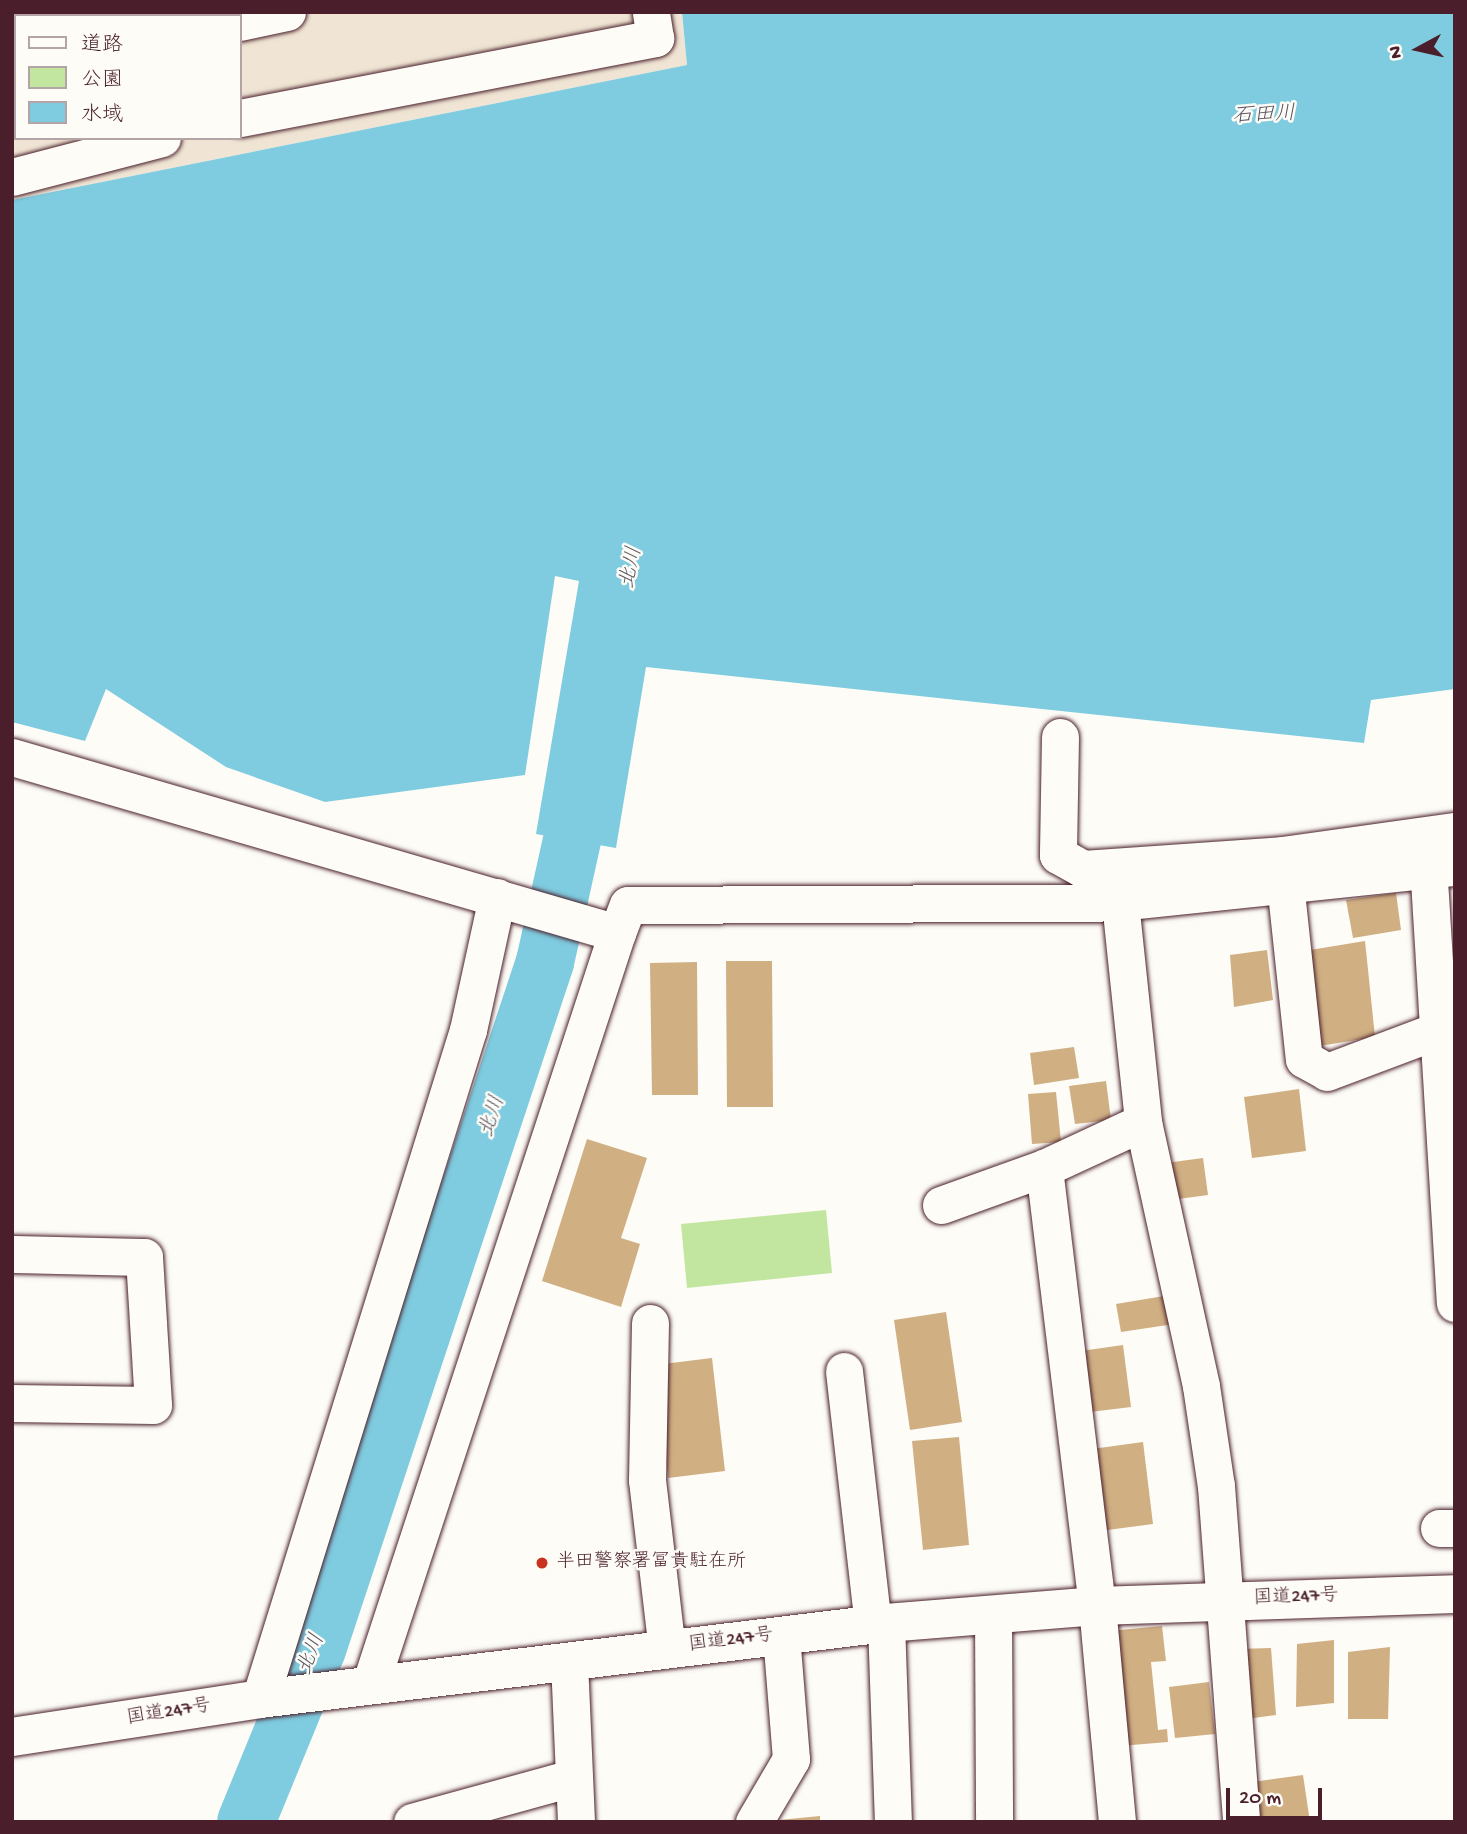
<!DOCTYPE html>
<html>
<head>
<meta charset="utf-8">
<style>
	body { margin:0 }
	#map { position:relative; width:1467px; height:1834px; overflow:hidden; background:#fdfcf7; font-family:"Gochi Hand","Klee One",sans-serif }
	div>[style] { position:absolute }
	.built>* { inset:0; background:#f0e5d4 }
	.green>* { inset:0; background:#c2e6a0 }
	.water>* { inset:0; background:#7fcbdf }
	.river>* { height:58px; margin:-29px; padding:0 29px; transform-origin:29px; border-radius:29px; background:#7fcbdf }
	.building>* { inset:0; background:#d0af83 }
	.roads { filter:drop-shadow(0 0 2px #4a1f2b) drop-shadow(0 0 2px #4a1f2b) }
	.minor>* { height:37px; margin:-18.5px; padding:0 18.5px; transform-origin:18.5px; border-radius:18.5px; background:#fdfcf7 }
	.highway>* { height:38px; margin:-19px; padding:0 19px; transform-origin:19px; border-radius:19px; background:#fdfcf7 }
	.dots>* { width:19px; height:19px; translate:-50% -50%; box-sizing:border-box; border:4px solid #fdfcf7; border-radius:50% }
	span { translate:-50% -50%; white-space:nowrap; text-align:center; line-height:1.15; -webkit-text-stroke:5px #fdfcf7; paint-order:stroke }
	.poi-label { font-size:19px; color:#4a1f2b }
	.left { translate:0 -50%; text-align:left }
	.street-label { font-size:19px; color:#4a1f2b }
	.water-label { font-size:21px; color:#5a5361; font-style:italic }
	.frame { position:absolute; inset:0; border:14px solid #4a1f2b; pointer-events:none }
	.legend { position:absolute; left:14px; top:14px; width:228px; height:126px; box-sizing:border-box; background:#fdfcf7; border:2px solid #b5a4a5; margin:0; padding:9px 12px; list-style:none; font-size:21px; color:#4a1f2b }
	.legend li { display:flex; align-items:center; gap:14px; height:35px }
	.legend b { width:35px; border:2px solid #b5a4a5 }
	.north { position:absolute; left:1383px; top:14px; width:70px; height:70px; -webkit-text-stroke:5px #fdfcf7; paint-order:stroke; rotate:262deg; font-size:19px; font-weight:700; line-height:28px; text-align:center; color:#4a1f2b }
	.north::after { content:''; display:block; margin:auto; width:24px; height:32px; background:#4a1f2b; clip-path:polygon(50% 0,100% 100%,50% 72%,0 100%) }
	.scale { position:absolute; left:1226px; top:1788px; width:96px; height:32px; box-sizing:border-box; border:4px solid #4a1f2b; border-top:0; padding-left:9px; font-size:21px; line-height:24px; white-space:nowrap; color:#4a1f2b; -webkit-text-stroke:5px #fdfcf7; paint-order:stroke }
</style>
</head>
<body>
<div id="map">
	<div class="built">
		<i style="clip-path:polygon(evenodd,12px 12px,682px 12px,687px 65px,12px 200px,12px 12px,16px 16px,240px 16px,240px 138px,16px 138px,16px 16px)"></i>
	</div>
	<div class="green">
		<i style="clip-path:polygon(826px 1210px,832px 1273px,687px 1288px,681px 1224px)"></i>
	</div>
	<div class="water">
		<i style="clip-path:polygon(682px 12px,1455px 12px,1455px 689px,1371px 700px,1364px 743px,646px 667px,616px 848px,536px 834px,579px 581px,555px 576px,525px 775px,325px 802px,226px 767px,106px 689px,85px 741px,12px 722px,12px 200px,687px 65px)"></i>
	</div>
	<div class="river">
		<i style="left:246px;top:1822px;width:187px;rotate:-67.7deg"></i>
		<i style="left:317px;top:1649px;width:724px;rotate:-71.64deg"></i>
		<i style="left:545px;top:962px;width:203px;rotate:-77.5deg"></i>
	</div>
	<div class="building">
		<i style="clip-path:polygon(1396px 893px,1401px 930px,1353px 938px,1346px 900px)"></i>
		<i style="clip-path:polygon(1365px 941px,1375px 1037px,1313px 1047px,1304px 951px)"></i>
		<i style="clip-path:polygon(1267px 950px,1273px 1000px,1234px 1007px,1230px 955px)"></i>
		<i style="clip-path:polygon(726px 961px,772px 961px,773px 1107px,727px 1107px)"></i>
		<i style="clip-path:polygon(697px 962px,698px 1095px,652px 1095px,650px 963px)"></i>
		<i style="clip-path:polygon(1074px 1047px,1079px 1078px,1034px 1085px,1030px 1053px)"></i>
		<i style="clip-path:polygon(1106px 1081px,1111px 1120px,1075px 1124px,1069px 1086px)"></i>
		<i style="clip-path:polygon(1299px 1089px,1306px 1151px,1252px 1158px,1244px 1097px)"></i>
		<i style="clip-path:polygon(1056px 1092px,1061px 1142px,1032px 1144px,1028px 1094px)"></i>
		<i style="clip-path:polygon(587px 1139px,647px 1158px,621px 1238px,640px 1244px,621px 1307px,542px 1281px)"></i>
		<i style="clip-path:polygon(1203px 1158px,1208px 1195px,1171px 1200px,1166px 1163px)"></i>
		<i style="clip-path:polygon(1170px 1295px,1174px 1324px,1121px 1332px,1116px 1304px)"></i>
		<i style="clip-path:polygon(946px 1312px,962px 1422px,910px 1430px,894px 1320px)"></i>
		<i style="clip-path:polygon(1123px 1345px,1131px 1407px,1090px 1412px,1081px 1351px)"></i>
		<i style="clip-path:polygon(712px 1358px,725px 1471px,668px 1478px,655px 1365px)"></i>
		<i style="clip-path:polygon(959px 1437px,969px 1545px,923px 1550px,912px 1441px)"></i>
		<i style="clip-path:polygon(1143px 1442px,1153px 1524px,1100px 1531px,1092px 1449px)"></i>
		<i style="clip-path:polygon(1162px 1626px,1166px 1661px,1151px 1662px,1158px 1730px,1167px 1729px,1168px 1742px,1120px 1746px,1109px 1631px)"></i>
		<i style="clip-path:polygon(1334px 1640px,1334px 1703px,1296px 1707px,1297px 1644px)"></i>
		<i style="clip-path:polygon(1390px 1647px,1388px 1719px,1348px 1719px,1348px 1652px)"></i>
		<i style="clip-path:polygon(1271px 1648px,1276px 1715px,1239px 1720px,1237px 1649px)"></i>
		<i style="clip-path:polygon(1209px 1682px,1215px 1734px,1175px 1738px,1169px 1687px)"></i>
		<i style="clip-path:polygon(1303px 1775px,1310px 1822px,1259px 1822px,1253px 1782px)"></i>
		<i style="clip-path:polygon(820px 1816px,820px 1822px,779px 1822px,779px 1820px)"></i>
	</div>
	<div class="roads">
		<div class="minor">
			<i style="left:240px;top:22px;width:48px;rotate:-12deg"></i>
			<i style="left:12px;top:66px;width:4px;rotate:-14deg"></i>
			<i style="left:240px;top:118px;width:423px;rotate:-10.9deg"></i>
			<i style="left:655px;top:38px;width:26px;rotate:-99deg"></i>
			<i style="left:12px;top:177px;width:155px;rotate:-14.6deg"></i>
			<i style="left:1060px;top:737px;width:118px;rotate:91deg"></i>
			<i style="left:1058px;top:855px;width:29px;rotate:29deg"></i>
			<i style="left:1083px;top:869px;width:199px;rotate:-4deg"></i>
			<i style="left:1282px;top:855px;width:175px;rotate:-7.9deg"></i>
			<i style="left:12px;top:757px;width:630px;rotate:16.22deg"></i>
			<i style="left:617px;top:933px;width:30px;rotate:-69deg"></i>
			<i style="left:628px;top:905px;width:492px;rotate:-0.3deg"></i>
			<i style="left:1120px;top:902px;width:337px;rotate:-6deg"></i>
			<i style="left:1427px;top:847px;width:457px;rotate:86.5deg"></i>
			<i style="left:1283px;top:864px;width:196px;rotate:83.9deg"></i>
			<i style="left:1304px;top:1059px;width:26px;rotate:29deg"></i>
			<i style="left:1327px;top:1072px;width:120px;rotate:-20.6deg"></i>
			<i style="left:1120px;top:902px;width:221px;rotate:84deg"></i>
			<i style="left:1143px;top:1122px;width:270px;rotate:77.6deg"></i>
			<i style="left:1201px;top:1386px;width:101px;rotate:81.5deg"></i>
			<i style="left:1216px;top:1486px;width:337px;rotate:85.7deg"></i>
			<i style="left:1044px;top:1168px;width:441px;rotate:83.1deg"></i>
			<i style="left:1097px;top:1606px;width:217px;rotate:84.7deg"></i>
			<i style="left:941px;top:1205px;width:109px;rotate:-19.8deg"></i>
			<i style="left:1044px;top:1168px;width:109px;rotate:-24.9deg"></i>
			<i style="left:12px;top:1254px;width:132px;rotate:1.3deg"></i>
			<i style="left:144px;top:1257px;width:148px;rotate:86.5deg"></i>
			<i style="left:153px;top:1405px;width:141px;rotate:-179.2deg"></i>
			<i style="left:650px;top:1323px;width:157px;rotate:91.1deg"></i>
			<i style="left:647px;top:1480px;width:170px;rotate:83.3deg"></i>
			<i style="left:844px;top:1371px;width:255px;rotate:83.5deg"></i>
			<i style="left:1439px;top:1528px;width:16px"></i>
			<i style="left:993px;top:1616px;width:206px;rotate:89.7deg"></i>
			<i style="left:886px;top:1623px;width:199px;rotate:88deg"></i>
			<i style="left:569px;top:1661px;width:161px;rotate:87.5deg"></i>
			<i style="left:370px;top:1685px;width:792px;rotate:-71.82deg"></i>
			<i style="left:260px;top:1699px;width:701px;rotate:-72.73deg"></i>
			<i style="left:468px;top:1030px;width:136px;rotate:-77.7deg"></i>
			<i style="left:412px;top:1822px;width:166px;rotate:-15.4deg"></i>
			<i style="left:754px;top:1822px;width:73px;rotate:-59.6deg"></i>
			<i style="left:791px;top:1759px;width:124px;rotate:-94.6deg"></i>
		</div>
		<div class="highway">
			<i style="left:12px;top:1737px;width:251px;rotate:-8.7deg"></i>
			<i style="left:260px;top:1699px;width:631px;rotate:-6.92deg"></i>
			<i style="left:886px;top:1623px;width:212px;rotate:-4.6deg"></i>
			<i style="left:1097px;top:1606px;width:358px;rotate:-1.9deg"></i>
		</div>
	</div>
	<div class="dots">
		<i style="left:542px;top:1563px;background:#c8321e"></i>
	</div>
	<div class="poi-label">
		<span class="left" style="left:556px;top:1563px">半田警察署冨貴駐在所</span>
	</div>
	<div class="street-label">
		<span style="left:1296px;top:1598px;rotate:-2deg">国道247号</span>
		<span style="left:731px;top:1641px;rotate:-7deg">国道247号</span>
		<span style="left:169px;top:1713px;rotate:-9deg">国道247号</span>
	</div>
	<div class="water-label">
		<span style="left:1264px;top:117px;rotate:-3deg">石田川</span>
		<span style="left:633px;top:568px;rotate:-78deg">北川</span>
		<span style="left:494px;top:1117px;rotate:-72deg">北川</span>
		<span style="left:313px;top:1655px;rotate:-69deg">北川</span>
	</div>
	<div class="frame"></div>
	<ul class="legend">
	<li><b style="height:9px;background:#fdfcf7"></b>道路</li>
	<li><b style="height:19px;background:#c2e6a0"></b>公園</li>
	<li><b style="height:19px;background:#7fcbdf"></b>水域</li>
	</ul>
	<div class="north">N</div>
	<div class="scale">20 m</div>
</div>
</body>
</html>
